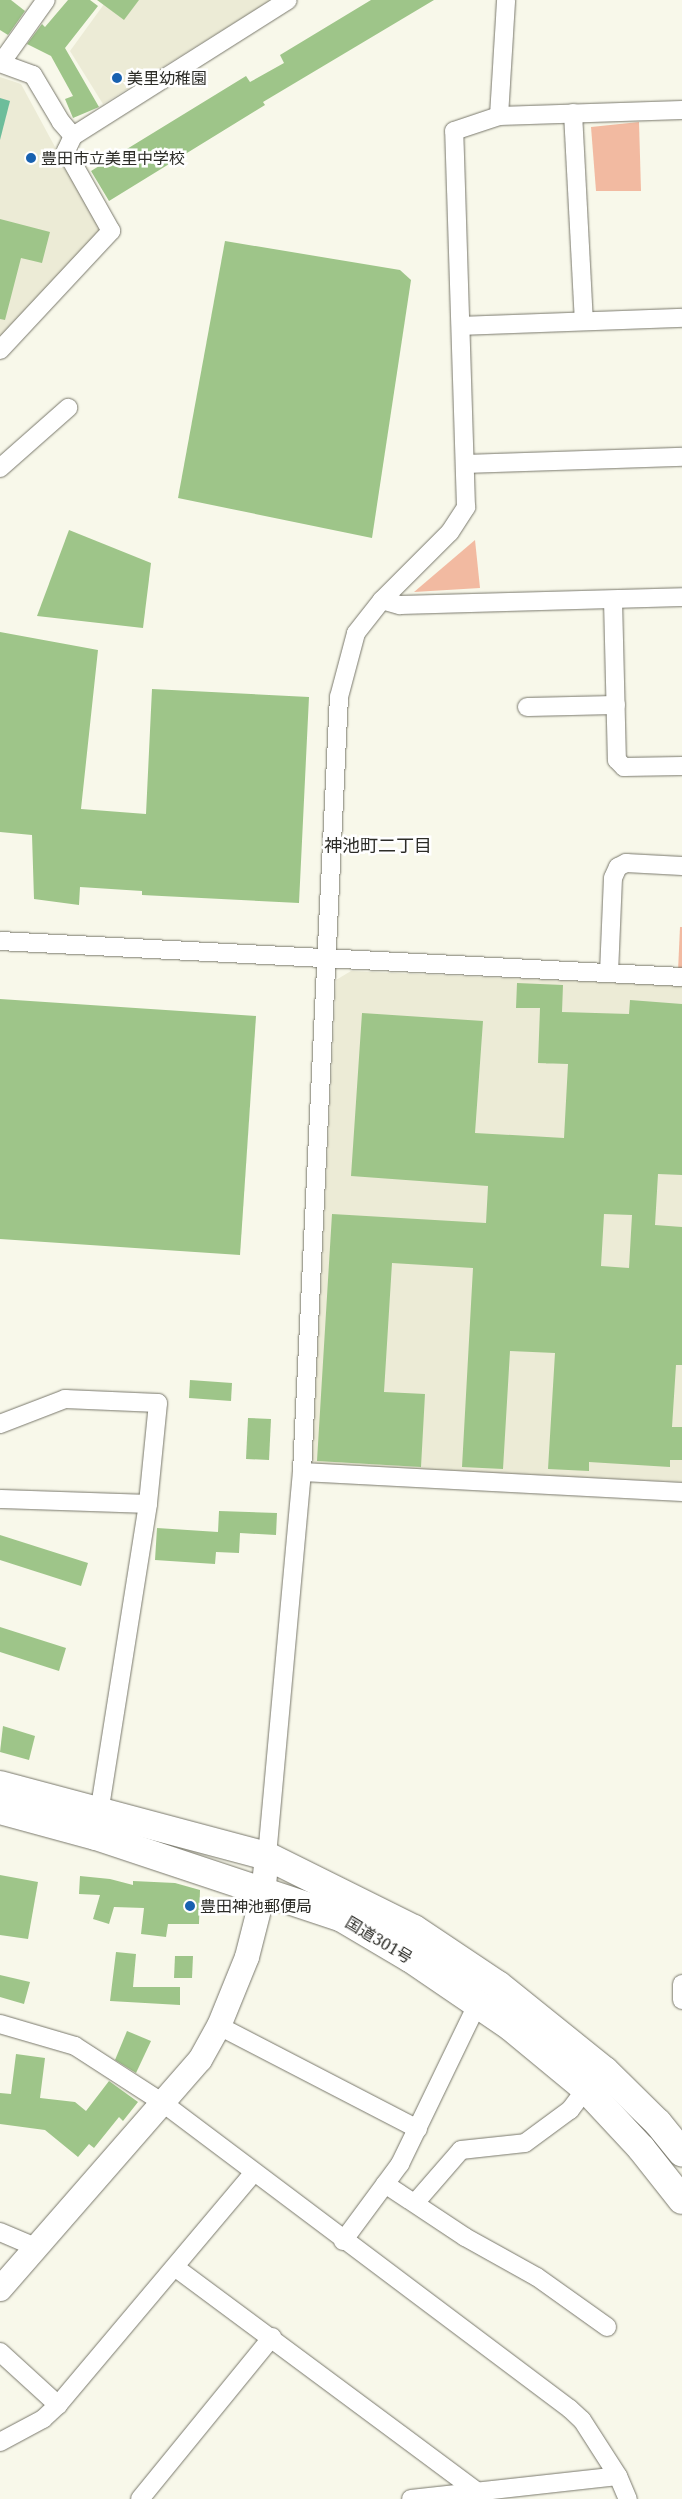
<!DOCTYPE html>
<html>
<head>
<meta charset="utf-8">
<style>
	body { margin:0 }
	#map { position:relative; width:682px; height:2499px; overflow:hidden; background:#f8f8ea; font-family:"Noto Serif","Noto Sans JP",serif }
	div>[style] { position:absolute }
	.built>* { inset:0; background:#ecebd6 }
	.green>* { inset:0; background:#f2baa1 }
	.water>* { inset:0; background:#6dbd9b }
	.building>* { inset:0; background:#9ec589 }
	.roads { filter:drop-shadow(0 0 1px #79786c) drop-shadow(0 0 1px #79786c) }
	.street>* { height:18px; margin:-9px; padding:0 9px; transform-origin:9px; border-radius:9px; background:#fff }
	.secondary>* { height:24px; margin:-12px; padding:0 12px; transform-origin:12px; border-radius:12px; background:#fff }
	.highway>* { height:28px; margin:-14px; padding:0 14px; transform-origin:14px; border-radius:14px; background:#fff }
	.dots>* { width:14px; height:14px; translate:-50% -50%; box-sizing:border-box; border:2px solid #fff; border-radius:50% }
	span { translate:-50% -50%; white-space:nowrap; text-align:center; line-height:1.15; -webkit-text-stroke:5px #fff; paint-order:stroke }
	.poi-label { font-size:16px; color:#2d2d28 }
	.left { translate:0 -50%; text-align:left }
	.street-label { font-size:16px; color:#2d2d28 }
	.neighbourhood-label { font-size:18px; color:#2d2d28 }
</style>
</head>
<body>
<div id="map">
	<div class="built">
		<i style="clip-path:polygon(107px 0,271px 0,103px 104px,70px 51px)"></i>
		<i style="clip-path:polygon(0 77px,21px 84px,101px 232px,0 342px)"></i>
		<i style="clip-path:polygon(351px 971px,682px 986px,682px 1482px,318px 1466px,312px 1460px,336px 980px)"></i>
	</div>
	<div class="green">
		<i style="clip-path:polygon(639px 122px,641px 191px,596px 191px,591px 127px)"></i>
		<i style="clip-path:polygon(475px 540px,480px 588px,414px 592px)"></i>
		<i style="clip-path:polygon(680px 927px,682px 927px,682px 971px,678px 971px)"></i>
	</div>
	<div class="water">
		<i style="clip-path:polygon(0 98px,10px 101px,0 140px)"></i>
	</div>
	<div class="building">
		<i style="clip-path:polygon(0 0,11px 0,25px 11px,8px 35px,0 30px)"></i>
		<i style="clip-path:polygon(68px 0,90px 0,98px 6px,65px 48px,99px 107px,73px 118px,65px 99px,73px 96px,51px 56px,27px 44px,42px 24px,45px 27px)"></i>
		<i style="clip-path:polygon(97px 0,139px 0,124px 20px)"></i>
		<i style="clip-path:polygon(371px 0,434px 0,263px 102px,265px 105px,109px 201px,91px 171px,246px 76px,250px 82px,284px 63px,280px 55px)"></i>
		<i style="clip-path:polygon(0 219px,50px 232px,42px 263px,21px 258px,5px 320px,0 319px)"></i>
		<i style="clip-path:polygon(225px 241px,400px 270px,411px 280px,372px 538px,178px 498px)"></i>
		<i style="clip-path:polygon(69px 530px,151px 563px,143px 628px,37px 616px)"></i>
		<i style="clip-path:polygon(0 632px,98px 650px,81px 809px,146px 814px,152px 689px,309px 697px,299px 903px,142px 895px,142px 891px,80px 887px,79px 905px,34px 899px,32px 835px,0 832px)"></i>
		<i style="clip-path:polygon(evenodd,517px 983px,563px 985px,562px 1012px,629px 1014px,630px 1000px,682px 1004px,682px 1175px,658px 1174px,655px 1225px,682px 1227px,682px 1365px,676px 1365px,672px 1427px,682px 1427px,682px 1460px,670px 1460px,670px 1467px,589px 1462px,589px 1471px,548px 1469px,555px 1353px,510px 1351px,503px 1469px,462px 1467px,473px 1268px,392px 1263px,384px 1392px,425px 1394px,421px 1467px,317px 1461px,332px 1214px,486px 1223px,488px 1186px,351px 1176px,362px 1013px,483px 1021px,475px 1133px,564px 1138px,568px 1064px,538px 1063px,540px 1008px,516px 1008px,517px 983px,604px 1214px,632px 1215px,629px 1268px,601px 1266px,604px 1214px)"></i>
		<i style="clip-path:polygon(0 999px,256px 1016px,240px 1255px,0 1239px)"></i>
		<i style="clip-path:polygon(190px 1380px,232px 1383px,231px 1401px,189px 1398px)"></i>
		<i style="clip-path:polygon(248px 1418px,271px 1419px,269px 1460px,246px 1459px)"></i>
		<i style="clip-path:polygon(219px 1511px,277px 1513px,276px 1535px,240px 1533px,239px 1553px,216px 1552px,215px 1564px,155px 1560px,157px 1528px,218px 1532px)"></i>
		<i style="clip-path:polygon(0 1535px,88px 1563px,81px 1586px,0 1560px)"></i>
		<i style="clip-path:polygon(0 1627px,66px 1648px,59px 1671px,0 1652px)"></i>
		<i style="clip-path:polygon(3px 1726px,35px 1736px,29px 1760px,0 1752px)"></i>
		<i style="clip-path:polygon(0 1875px,38px 1882px,28px 1939px,0 1935px)"></i>
		<i style="clip-path:polygon(80px 1876px,110px 1879px,133px 1885px,133px 1881px,175px 1883px,200px 1890px,199px 1924px,168px 1924px,166px 1937px,141px 1934px,144px 1908px,114px 1907px,109px 1924px,93px 1919px,100px 1895px,79px 1894px)"></i>
		<i style="clip-path:polygon(116px 1952px,136px 1954px,133px 1987px,180px 1987px,180px 2005px,110px 2001px)"></i>
		<i style="clip-path:polygon(175px 1956px,193px 1956px,192px 1978px,174px 1978px)"></i>
		<i style="clip-path:polygon(0 1975px,30px 1982px,24px 2004px,0 1997px)"></i>
		<i style="clip-path:polygon(127px 2031px,151px 2041px,136px 2073px,115px 2060px)"></i>
		<i style="clip-path:polygon(16px 2054px,45px 2058px,40px 2098px,75px 2102px,86px 2111px,109px 2081px,138px 2102px,123px 2121px,119px 2117px,94px 2148px,89px 2144px,78px 2157px,45px 2130px,0 2124px,0 2093px,11px 2094px)"></i>
	</div>
	<div class="roads">
		<div class="street">
			<i style="left:0;top:63px;width:35px;rotate:20deg"></i>
			<i style="left:33px;top:75px;width:55px;rotate:59.2deg"></i>
			<i style="left:61px;top:122px;width:18px;rotate:49deg"></i>
			<i style="left:1px;top:63px;width:77px;rotate:-54.5deg"></i>
			<i style="left:573px;top:113px;width:207px;rotate:87deg"></i>
			<i style="left:499px;top:116px;width:116px;rotate:-86.5deg"></i>
			<i style="left:461px;top:326px;width:221px;rotate:-2.1deg"></i>
			<i style="left:0;top:350px;width:163px;rotate:-47deg"></i>
			<i style="left:111px;top:231px;width:92px;rotate:-119.4deg"></i>
			<i style="left:66px;top:151px;width:17px;rotate:-65deg"></i>
			<i style="left:73px;top:136px;width:254px;rotate:-32.3deg"></i>
			<i style="left:466px;top:464px;width:216px;rotate:-1.9deg"></i>
			<i style="left:0;top:468px;width:91px;rotate:-41.4deg"></i>
			<i style="left:382px;top:600px;width:19px;rotate:16deg"></i>
			<i style="left:400px;top:605px;width:282px;rotate:-1.6deg"></i>
			<i style="left:613px;top:600px;width:160px;rotate:88.6deg"></i>
			<i style="left:617px;top:760px;width:10px;rotate:45deg"></i>
			<i style="left:624px;top:767px;width:58px;rotate:-1deg"></i>
			<i style="left:527px;top:707px;width:89px;rotate:-1.3deg"></i>
			<i style="left:0;top:941px;width:683px;rotate:3.02deg"></i>
			<i style="left:609px;top:973px;width:95px;rotate:-87.6deg"></i>
			<i style="left:613px;top:878px;width:12px;rotate:-66deg"></i>
			<i style="left:618px;top:867px;width:9px;rotate:-27deg"></i>
			<i style="left:626px;top:863px;width:56px;rotate:3.1deg"></i>
			<i style="left:0;top:1424px;width:70px;rotate:-21deg"></i>
			<i style="left:65px;top:1399px;width:93px;rotate:2.5deg"></i>
			<i style="left:158px;top:1403px;width:101px;rotate:95.7deg"></i>
			<i style="left:148px;top:1504px;width:312px;rotate:99deg"></i>
			<i style="left:302px;top:1472px;width:381px;rotate:3deg"></i>
			<i style="left:0;top:1499px;width:148px;rotate:1.9deg"></i>
			<i style="left:267px;top:1856px;width:386px;rotate:-84.8deg"></i>
			<i style="left:302px;top:1472px;width:776px;rotate:-87.27deg"></i>
			<i style="left:339px;top:697px;width:66px;rotate:-75.1deg"></i>
			<i style="left:356px;top:633px;width:42px;rotate:-51.8deg"></i>
			<i style="left:382px;top:600px;width:96px;rotate:-45deg"></i>
			<i style="left:450px;top:532px;width:30px;rotate:-57deg"></i>
			<i style="left:466px;top:507px;width:376px;rotate:-91.8deg"></i>
			<i style="left:454px;top:131px;width:47px;rotate:-18.4deg"></i>
			<i style="left:499px;top:116px;width:183px;rotate:-1.9deg"></i>
			<i style="left:682px;top:1984px;width:16px;rotate:90deg"></i>
			<i style="left:0;top:2024px;width:78px;rotate:16.3deg"></i>
			<i style="left:75px;top:2046px;width:105px;rotate:32.9deg"></i>
			<i style="left:163px;top:2103px;width:509px;rotate:36.94deg"></i>
			<i style="left:570px;top:2409px;width:16px;rotate:43deg"></i>
			<i style="left:582px;top:2420px;width:67px;rotate:57.3deg"></i>
			<i style="left:618px;top:2476px;width:25px;rotate:67deg"></i>
			<i style="left:219px;top:2026px;width:224px;rotate:27.4deg"></i>
			<i style="left:385px;top:2184px;width:96px;rotate:33.5deg"></i>
			<i style="left:465px;top:2237px;width:82px;rotate:29.1deg"></i>
			<i style="left:537px;top:2277px;width:86px;rotate:35.5deg"></i>
			<i style="left:415px;top:2203px;width:70px;rotate:-49deg"></i>
			<i style="left:461px;top:2150px;width:64px;rotate:-6.2deg"></i>
			<i style="left:525px;top:2143px;width:56px;rotate:-36.3deg"></i>
			<i style="left:570px;top:2110px;width:26px;rotate:-53deg"></i>
			<i style="left:0;top:2232px;width:38px;rotate:23deg"></i>
			<i style="left:343px;top:2241px;width:96px;rotate:-53.5deg"></i>
			<i style="left:400px;top:2164px;width:179px;rotate:-64.2deg"></i>
			<i style="left:176px;top:2268px;width:374px;rotate:36.6deg"></i>
			<i style="left:0;top:2352px;width:79px;rotate:42.4deg"></i>
			<i style="left:0;top:2442px;width:49px;rotate:-28.1deg"></i>
			<i style="left:43px;top:2419px;width:21px;rotate:-43deg"></i>
			<i style="left:58px;top:2405px;width:304px;rotate:-49.9deg"></i>
			<i style="left:140px;top:2499px;width:209px;rotate:-50.8deg"></i>
			<i style="left:411px;top:2499px;width:208px;rotate:-6.3deg"></i>
		</div>
		<div class="secondary">
			<i style="left:0;top:2289px;width:304px;rotate:-48.9deg"></i>
			<i style="left:200px;top:2060px;width:39px;rotate:-61deg"></i>
			<i style="left:219px;top:2026px;width:74px;rotate:-67.9deg"></i>
			<i style="left:247px;top:1957px;width:65px;rotate:-75.7deg"></i>
			<i style="left:263px;top:1894px;width:38px;rotate:-84deg"></i>
		</div>
		<div class="highway">
			<i style="left:0;top:1785px;width:276px;rotate:14.9deg"></i>
			<i style="left:267px;top:1856px;width:164px;rotate:26.4deg"></i>
			<i style="left:414px;top:1929px;width:101px;rotate:33.7deg"></i>
			<i style="left:498px;top:1985px;width:137px;rotate:38.8deg"></i>
			<i style="left:605px;top:2071px;width:74px;rotate:44.5deg"></i>
			<i style="left:658px;top:2123px;width:38px;rotate:51deg"></i>
			<i style="left:0;top:1810px;width:99px;rotate:15.2deg"></i>
			<i style="left:96px;top:1836px;width:259px;rotate:18.4deg"></i>
			<i style="left:342px;top:1918px;width:79px;rotate:30.5deg"></i>
			<i style="left:410px;top:1958px;width:122px;rotate:34.3deg"></i>
			<i style="left:511px;top:2027px;width:97px;rotate:39.6deg"></i>
			<i style="left:586px;top:2089px;width:81px;rotate:47deg"></i>
			<i style="left:641px;top:2148px;width:66px;rotate:51.7deg"></i>
		</div>
	</div>
	<div class="dots">
		<i style="left:117px;top:78px;background:#1861b0"></i>
		<i style="left:31px;top:158px;background:#1861b0"></i>
		<i style="left:190px;top:1906px;background:#1861b0"></i>
	</div>
	<div class="poi-label">
		<span class="left" style="left:127px;top:78px">美里幼稚園</span>
		<span class="left" style="left:41px;top:158px">豊田市立美里中学校</span>
		<span class="left" style="left:200px;top:1906px">豊田神池郵便局</span>
	</div>
	<div class="street-label">
		<span style="left:379px;top:1940px;rotate:31deg">国道301号</span>
	</div>
	<div class="neighbourhood-label">
		<span style="left:378px;top:845px">神池町二丁目</span>
	</div>
</div>
</body>
</html>
